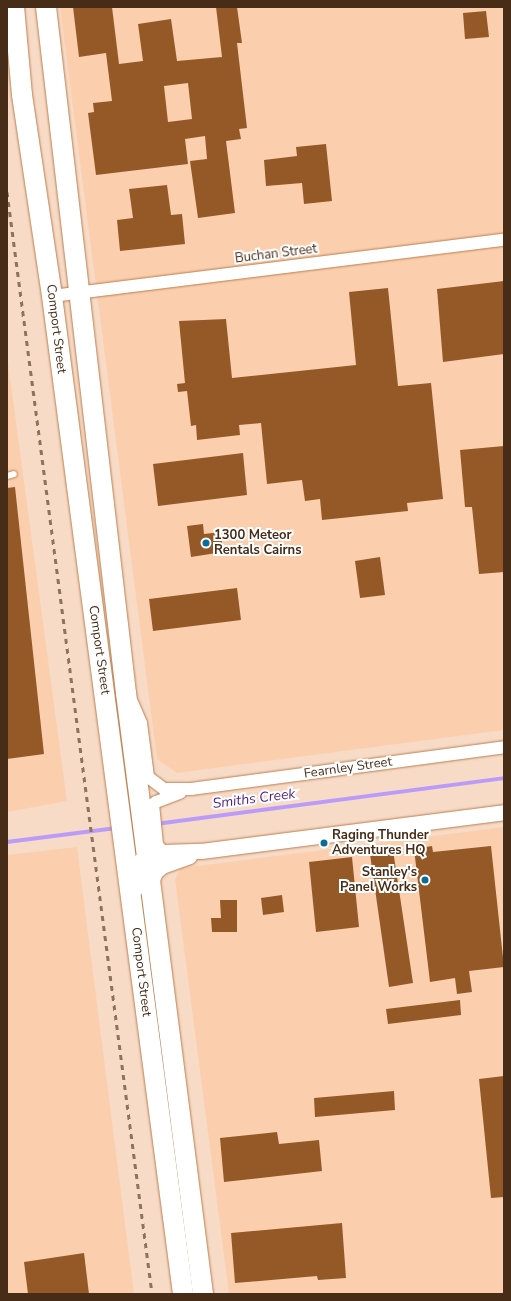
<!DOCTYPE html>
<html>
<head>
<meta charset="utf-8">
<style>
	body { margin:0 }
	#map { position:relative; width:511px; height:1301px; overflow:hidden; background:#f7dbc7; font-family:"Nunito Sans",sans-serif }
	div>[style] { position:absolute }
	.built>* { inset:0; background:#fbcfae }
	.stream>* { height:3.5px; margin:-1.75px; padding:0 1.75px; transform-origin:1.75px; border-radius:1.75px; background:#ba9cf8 }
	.building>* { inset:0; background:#945927 }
	.roads { filter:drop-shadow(0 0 1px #bc7e4d) drop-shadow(0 0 1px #bc7e4d) }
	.service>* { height:6px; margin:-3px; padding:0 3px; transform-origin:3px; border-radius:3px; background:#fff }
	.minor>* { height:12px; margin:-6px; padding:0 6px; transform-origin:6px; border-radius:6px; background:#fff }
	.tertiary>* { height:15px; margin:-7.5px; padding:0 7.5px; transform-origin:7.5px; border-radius:7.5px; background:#fff }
	.trunk>* { height:20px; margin:-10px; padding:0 10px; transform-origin:10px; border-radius:10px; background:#fff }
	.rail>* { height:3px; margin-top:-1.5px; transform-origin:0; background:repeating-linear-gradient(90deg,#8d725e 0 5px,transparent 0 10px) }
	.dots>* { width:11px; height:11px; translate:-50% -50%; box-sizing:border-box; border:2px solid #fff; border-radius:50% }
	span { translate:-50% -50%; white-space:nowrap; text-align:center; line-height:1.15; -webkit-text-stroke:4px #fff; paint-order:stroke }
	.street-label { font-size:13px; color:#472d18 }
	.poi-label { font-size:13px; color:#472d18; font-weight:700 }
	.left { translate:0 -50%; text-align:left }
	.right { translate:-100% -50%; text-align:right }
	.water-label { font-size:14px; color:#4e1f89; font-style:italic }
	.frame { position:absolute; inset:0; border:8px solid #472d18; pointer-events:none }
</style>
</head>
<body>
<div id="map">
	<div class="built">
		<i style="clip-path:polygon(60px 7px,504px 7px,504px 730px,177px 773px,157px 759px)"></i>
		<i style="clip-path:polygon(7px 355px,67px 801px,7px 812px)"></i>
		<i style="clip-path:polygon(504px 827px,504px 1294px,229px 1294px,175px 879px,181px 868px)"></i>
		<i style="clip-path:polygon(77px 847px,134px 1294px,7px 1294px,7px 855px)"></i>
	</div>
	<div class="stream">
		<i style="left:156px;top:824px;width:351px;rotate:-7.5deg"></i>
		<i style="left:7px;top:842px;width:110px;rotate:-7.3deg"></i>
	</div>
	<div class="building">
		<i style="clip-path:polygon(evenodd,73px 7px,112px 7px,119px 64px,143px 61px,138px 24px,171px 19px,177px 61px,222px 57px,216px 7px,237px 7px,242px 43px,237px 43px,247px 128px,239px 129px,241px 139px,226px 141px,235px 213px,198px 218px,190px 161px,207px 159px,205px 136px,185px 139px,188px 164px,96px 175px,88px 113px,94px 112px,93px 103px,112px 101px,106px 53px,79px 57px,73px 7px,188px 83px,192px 119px,168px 122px,164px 86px,188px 83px)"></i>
		<i style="clip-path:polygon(486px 11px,489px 37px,465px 39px,463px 13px)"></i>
		<i style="clip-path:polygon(326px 144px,332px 201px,304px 204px,302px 183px,266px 186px,264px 160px,297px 156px,296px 147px)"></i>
		<i style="clip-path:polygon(167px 185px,171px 215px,182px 214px,185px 244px,120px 251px,117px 220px,133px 218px,129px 189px)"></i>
		<i style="clip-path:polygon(504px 281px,504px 354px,443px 362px,437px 289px)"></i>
		<i style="clip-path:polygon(388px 288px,398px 386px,431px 383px,443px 499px,407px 503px,408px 511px,322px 520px,320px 499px,305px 501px,302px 480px,267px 484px,261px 423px,239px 425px,240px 435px,197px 440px,196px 425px,191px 426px,187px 391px,178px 392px,177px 384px,185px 383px,179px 321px,226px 319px,232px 378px,356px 365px,349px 292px)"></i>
		<i style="clip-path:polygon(504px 446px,504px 572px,479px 574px,472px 507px,465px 507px,460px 450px)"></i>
		<i style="clip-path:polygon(243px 453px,247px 495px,158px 506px,153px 464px)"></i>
		<i style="clip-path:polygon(15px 487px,44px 754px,7px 759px,7px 488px)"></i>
		<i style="clip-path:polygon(203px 524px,204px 534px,221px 532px,223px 552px,191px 557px,187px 526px)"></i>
		<i style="clip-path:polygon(380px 557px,385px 595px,360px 598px,355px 561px)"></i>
		<i style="clip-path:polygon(237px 588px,241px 620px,153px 631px,149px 599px)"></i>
		<i style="clip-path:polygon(432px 846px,433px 852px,491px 846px,504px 967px,469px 971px,472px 992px,457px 994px,455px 978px,430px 982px,414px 849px)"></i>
		<i style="clip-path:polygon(393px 850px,413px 983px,389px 987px,370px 854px)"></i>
		<i style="clip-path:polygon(352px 857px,359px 927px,316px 932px,309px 862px)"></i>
		<i style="clip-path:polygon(282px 895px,284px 912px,263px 915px,261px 898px)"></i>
		<i style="clip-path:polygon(220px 900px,237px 900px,237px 932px,212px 932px,211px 918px,221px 918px)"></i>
		<i style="clip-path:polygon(460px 1000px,461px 1015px,388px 1024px,386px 1009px)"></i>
		<i style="clip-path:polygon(504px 1076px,504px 1197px,491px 1198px,479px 1079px)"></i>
		<i style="clip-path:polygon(394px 1091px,395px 1110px,315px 1117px,314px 1098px)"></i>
		<i style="clip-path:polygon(277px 1132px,279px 1144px,319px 1140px,322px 1171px,224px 1182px,220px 1138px)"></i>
		<i style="clip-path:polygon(342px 1223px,346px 1278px,318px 1280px,317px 1276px,235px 1283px,231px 1233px)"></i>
		<i style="clip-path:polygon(84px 1253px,89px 1294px,28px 1294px,24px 1262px)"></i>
	</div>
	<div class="roads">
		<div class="service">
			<i style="left:7px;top:476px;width:7px;rotate:-16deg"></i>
		</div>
		<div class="minor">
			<i style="left:52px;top:296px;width:455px;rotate:-7.1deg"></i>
			<i style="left:132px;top:702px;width:23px;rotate:67deg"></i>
			<i style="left:141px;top:723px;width:54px;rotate:82.6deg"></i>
			<i style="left:148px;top:777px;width:20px;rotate:37deg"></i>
			<i style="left:164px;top:789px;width:27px"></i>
			<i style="left:191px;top:789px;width:316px;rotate:-7.6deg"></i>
			<i style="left:153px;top:804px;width:41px;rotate:84.4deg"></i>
			<i style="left:157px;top:845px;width:9px;rotate:49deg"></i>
			<i style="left:142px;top:819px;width:22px;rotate:-51deg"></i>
			<i style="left:156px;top:802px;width:26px;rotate:-21deg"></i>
		</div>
		<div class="tertiary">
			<i style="left:150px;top:885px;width:14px;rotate:-69deg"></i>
			<i style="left:155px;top:872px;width:9px;rotate:-41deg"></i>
			<i style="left:162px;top:866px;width:29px;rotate:-20deg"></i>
			<i style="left:136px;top:888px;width:16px;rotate:-90deg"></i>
			<i style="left:136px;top:872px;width:13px;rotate:-67deg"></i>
			<i style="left:141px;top:860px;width:23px;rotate:-20deg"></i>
			<i style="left:163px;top:852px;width:38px;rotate:-2deg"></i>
			<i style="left:201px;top:851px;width:305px;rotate:-7.3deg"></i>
		</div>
		<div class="trunk">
			<i style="left:14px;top:7px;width:88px;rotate:84.8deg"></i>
			<i style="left:22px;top:95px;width:203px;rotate:81.5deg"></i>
			<i style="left:52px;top:296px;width:1007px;rotate:82.52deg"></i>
			<i style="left:46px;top:7px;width:691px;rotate:83.35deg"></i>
			<i style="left:126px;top:693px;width:606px;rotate:82.7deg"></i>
		</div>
	</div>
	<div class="rail">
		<i style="left:7px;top:192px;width:1111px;rotate:82.5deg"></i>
	</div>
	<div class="dots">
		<i style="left:206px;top:543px;background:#0b6b99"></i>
		<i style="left:324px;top:843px;background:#0b6b99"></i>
		<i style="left:425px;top:880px;background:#0b6b99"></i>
	</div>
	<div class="street-label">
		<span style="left:276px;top:254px;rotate:-7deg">Buchan Street</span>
		<span style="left:56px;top:329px;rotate:83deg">Comport Street</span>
		<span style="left:99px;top:650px;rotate:82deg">Comport Street</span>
		<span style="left:348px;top:768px;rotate:-8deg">Fearnley Street</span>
		<span style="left:141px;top:972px;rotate:83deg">Comport Street</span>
	</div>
	<div class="poi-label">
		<span class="left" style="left:214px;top:543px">1300 Meteor<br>Rentals Cairns</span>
		<span class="left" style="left:332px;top:843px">Raging Thunder<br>Adventures HQ</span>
		<span class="right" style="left:417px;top:880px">Stanley's<br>Panel Works</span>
	</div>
	<div class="water-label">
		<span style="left:254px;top:799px;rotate:-7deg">Smiths Creek</span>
	</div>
	<div class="frame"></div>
</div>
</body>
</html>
